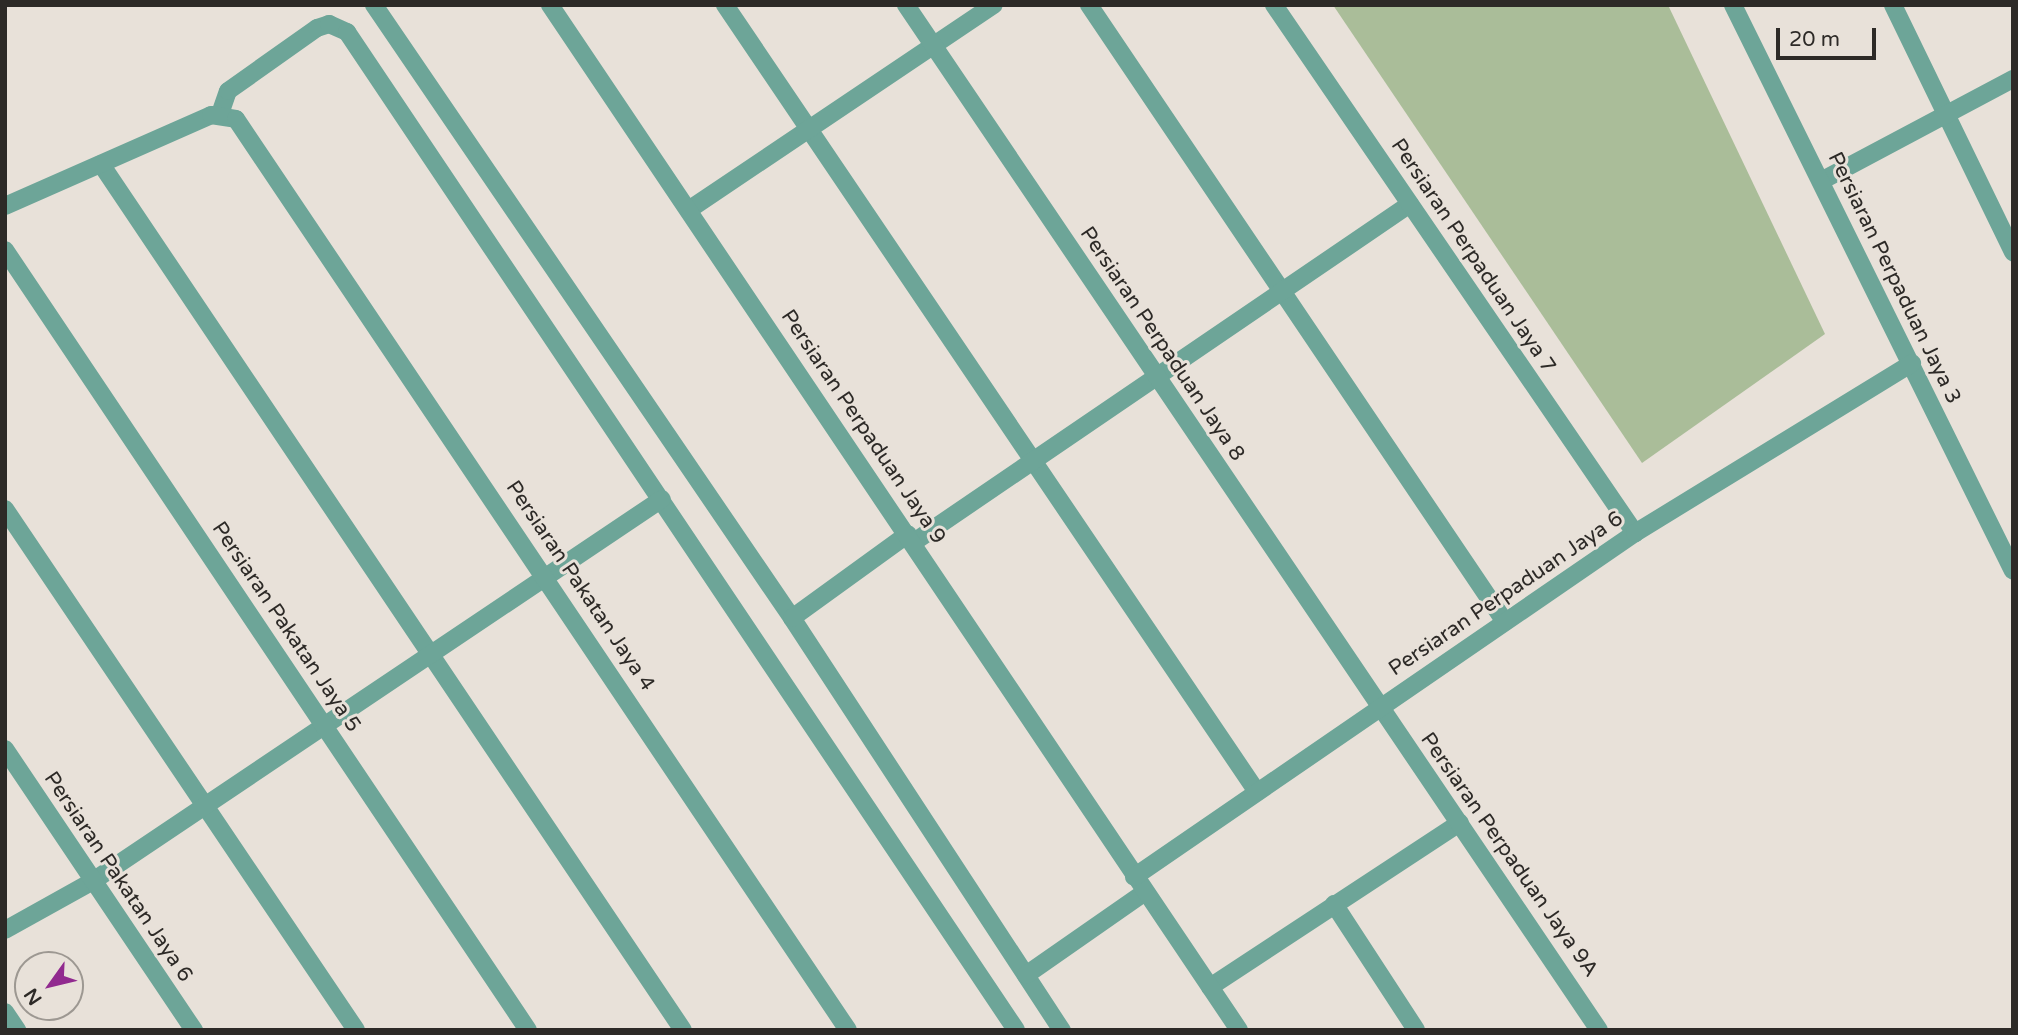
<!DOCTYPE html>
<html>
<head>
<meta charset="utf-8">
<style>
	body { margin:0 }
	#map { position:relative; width:2018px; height:1035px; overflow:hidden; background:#e8e1d9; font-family:"Varela Round",sans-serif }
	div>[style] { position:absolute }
	.green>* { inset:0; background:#aabd99 }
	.lane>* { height:18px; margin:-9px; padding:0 9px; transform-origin:9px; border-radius:9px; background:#6da598 }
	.street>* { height:18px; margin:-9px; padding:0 9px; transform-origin:9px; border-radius:9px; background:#6da598 }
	span { translate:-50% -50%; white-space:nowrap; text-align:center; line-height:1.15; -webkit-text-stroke:6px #e8e1d9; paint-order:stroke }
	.street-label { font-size:21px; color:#2d2a27 }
	.frame { position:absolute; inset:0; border:7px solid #2d2a27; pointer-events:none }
	.north { position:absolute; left:14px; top:951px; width:70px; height:70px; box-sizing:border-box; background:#e8e1d9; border:2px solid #9d9892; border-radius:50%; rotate:236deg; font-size:19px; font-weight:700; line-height:28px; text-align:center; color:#2d2a27 }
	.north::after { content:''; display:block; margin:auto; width:24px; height:32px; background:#912a8f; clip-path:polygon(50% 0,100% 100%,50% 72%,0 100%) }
	.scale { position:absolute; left:1776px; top:28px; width:100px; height:32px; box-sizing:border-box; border:4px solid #2d2a27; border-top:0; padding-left:9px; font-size:21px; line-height:24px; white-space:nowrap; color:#2d2a27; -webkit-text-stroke:5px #e8e1d9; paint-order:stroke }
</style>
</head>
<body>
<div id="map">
	<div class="green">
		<i style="clip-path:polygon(1333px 5px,1668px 5px,1825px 334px,1642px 463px)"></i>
	</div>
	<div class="lane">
		<i style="left:374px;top:5px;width:742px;rotate:55.71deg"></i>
		<i style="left:792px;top:618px;width:493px;rotate:56.8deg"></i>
		<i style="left:725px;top:5px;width:950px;rotate:55.94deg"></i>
		<i style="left:1089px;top:5px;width:744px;rotate:56.01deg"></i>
		<i style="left:1893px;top:5px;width:275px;rotate:64.1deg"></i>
		<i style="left:220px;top:114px;width:24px;rotate:-71deg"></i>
		<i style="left:228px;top:91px;width:109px;rotate:-35.3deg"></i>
		<i style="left:317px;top:28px;width:13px;rotate:-18deg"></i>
		<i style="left:329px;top:24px;width:20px;rotate:24deg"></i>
		<i style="left:347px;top:32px;width:1201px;rotate:56.16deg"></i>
		<i style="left:101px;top:164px;width:1043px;rotate:56.1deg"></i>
		<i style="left:1821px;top:181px;width:217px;rotate:-28deg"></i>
		<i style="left:690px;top:209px;width:366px;rotate:-33.9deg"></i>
		<i style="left:5px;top:509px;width:628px;rotate:56.03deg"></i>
		<i style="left:914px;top:542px;width:600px;rotate:-34.27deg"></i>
		<i style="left:792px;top:618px;width:143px;rotate:-35.9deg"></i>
		<i style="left:1334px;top:904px;width:150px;rotate:56.9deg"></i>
		<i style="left:5px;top:930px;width:101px;rotate:-29.1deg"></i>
		<i style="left:93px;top:881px;width:685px;rotate:-33.88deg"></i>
		<i style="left:1026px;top:975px;width:145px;rotate:-34.9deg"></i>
		<i style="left:1210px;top:987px;width:299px;rotate:-33.3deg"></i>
		<i style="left:5px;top:1012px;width:22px;rotate:56deg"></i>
	</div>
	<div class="street">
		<i style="left:550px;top:5px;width:1235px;rotate:56.09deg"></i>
		<i style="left:906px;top:5px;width:1237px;rotate:55.94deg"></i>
		<i style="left:1274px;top:5px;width:640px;rotate:55.64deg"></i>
		<i style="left:1733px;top:5px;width:631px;rotate:63.68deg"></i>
		<i style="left:5px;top:206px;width:225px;rotate:-23.8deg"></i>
		<i style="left:211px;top:115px;width:25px;rotate:9deg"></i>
		<i style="left:236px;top:119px;width:1097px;rotate:56.11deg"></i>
		<i style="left:5px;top:250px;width:939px;rotate:56.16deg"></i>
		<i style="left:5px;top:749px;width:339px;rotate:56.1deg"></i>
		<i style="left:1134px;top:877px;width:608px;rotate:-34.47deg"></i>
		<i style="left:1635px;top:533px;width:325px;rotate:-31.5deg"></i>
	</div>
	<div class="street-label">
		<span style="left:1473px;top:256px;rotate:56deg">Persiaran Perpaduan Jaya 7</span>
		<span style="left:1894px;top:278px;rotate:64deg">Persiaran Perpaduan Jaya 3</span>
		<span style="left:1162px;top:344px;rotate:56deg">Persiaran Perpaduan Jaya 8</span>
		<span style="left:863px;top:427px;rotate:56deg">Persiaran Perpaduan Jaya 9</span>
		<span style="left:580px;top:586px;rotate:56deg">Persiaran Pakatan Jaya 4</span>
		<span style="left:1506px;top:594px;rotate:-34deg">Persiaran Perpaduan Jaya 6</span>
		<span style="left:286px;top:627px;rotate:56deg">Persiaran Pakatan Jaya 5</span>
		<span style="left:1509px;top:855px;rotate:55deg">Persiaran Perpaduan Jaya 9A</span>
		<span style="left:118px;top:877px;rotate:56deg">Persiaran Pakatan Jaya 6</span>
	</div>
	<div class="frame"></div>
	<div class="north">N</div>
	<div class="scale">20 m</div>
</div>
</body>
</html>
